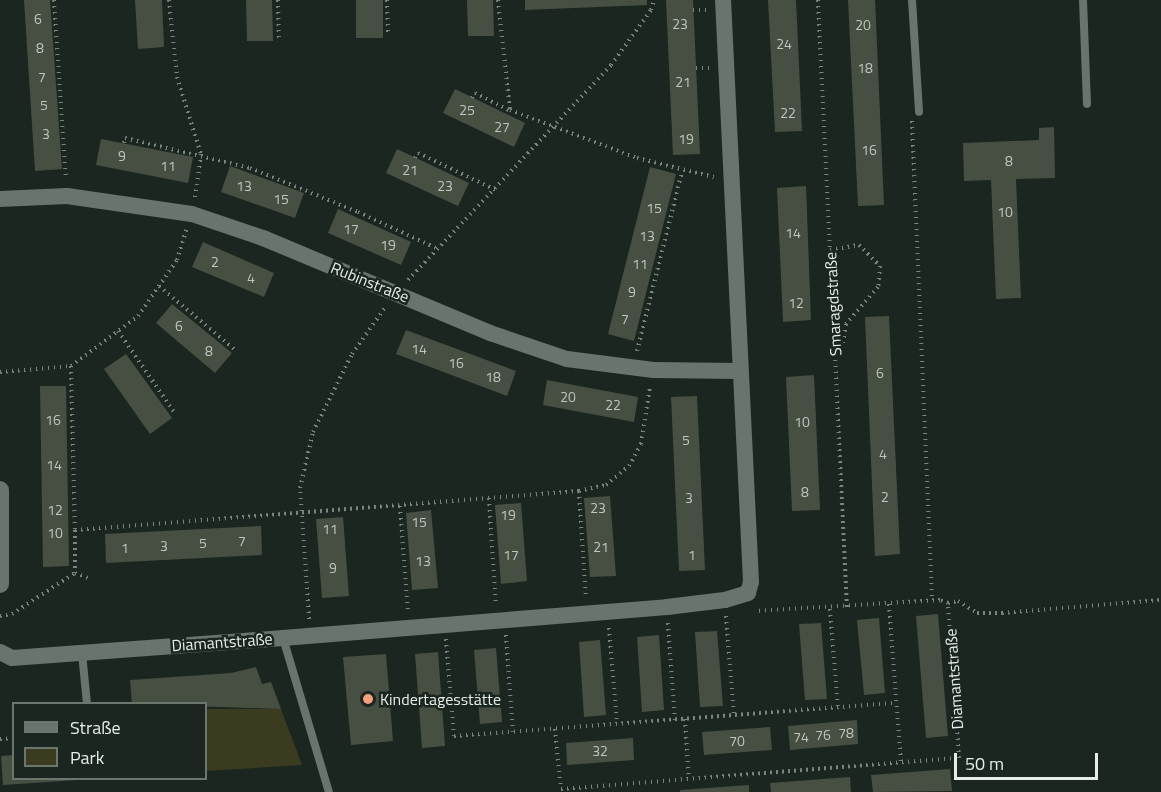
<!DOCTYPE html>
<html>
<head>
<meta charset="utf-8">
<style>
	body { margin:0 }
	#map { position:relative; width:1161px; height:792px; overflow:hidden; background:#1a261f; font-family:"Titillium Web",sans-serif }
	div>[style] { position:absolute }
	.green>* { inset:0; background:#3b3c1f }
	.building>* { inset:0; background:#474f43 }
	.path>* { height:4px; margin-top:-2px; transform-origin:0; background:repeating-linear-gradient(90deg,#7b857f 0 1.5px,transparent 0 6px) }
	.lane>* { height:8px; margin:-4px; padding:0 4px; transform-origin:4px; border-radius:4px; background:#67756c }
	.street>* { height:16px; margin:-8px; padding:0 8px; transform-origin:8px; border-radius:8px; background:#67756c }
	.secondary>* { height:18px; margin:-9px; padding:0 9px; transform-origin:9px; border-radius:9px; background:#67756c }
	.dots>* { width:16px; height:16px; translate:-50% -50%; box-sizing:border-box; border:3px solid #1a261f; border-radius:50% }
	span { translate:-50% -50%; white-space:nowrap; text-align:center; line-height:1.15; -webkit-text-stroke:5px #1a261f; paint-order:stroke }
	.number-label { font-size:14px; color:#bec6be }
	.number-label span { -webkit-text-stroke-width:0 }
	.street-label { font-size:16px; color:#e5ede7 }
	.poi-label { font-size:16px; color:#e5ede7 }
	.left { translate:0 -50%; text-align:left }
	.legend { position:absolute; left:12px; top:702px; width:195px; height:78px; box-sizing:border-box; background:#1a261f; border:2px solid #6b766f; margin:0; padding:8px 10px; list-style:none; font-size:18px; color:#e5ede7 }
	.legend li { display:flex; align-items:center; gap:12px; height:30px }
	.legend b { width:30px; border:2px solid #6b766f }
	.scale { position:absolute; left:954px; top:753px; width:144px; height:27px; box-sizing:border-box; border:3px solid #e5ede7; border-top:0; padding-left:8px; font-size:18px; line-height:21px; white-space:nowrap; color:#e5ede7; -webkit-text-stroke:4px #1a261f; paint-order:stroke }
</style>
</head>
<body>
<div id="map">
	<div class="green">
		<i style="clip-path:polygon(206px 709px,281px 709px,302px 765px,206px 771px)"></i>
	</div>
	<div class="building">
		<i style="clip-path:polygon(24px 0,50px 0,62px 169px,35px 171px)"></i>
		<i style="clip-path:polygon(135px 0,162px 0,164px 47px,138px 49px)"></i>
		<i style="clip-path:polygon(246px 0,272px 0,273px 41px,247px 41px)"></i>
		<i style="clip-path:polygon(356px 0,383px 0,383px 38px,356px 38px)"></i>
		<i style="clip-path:polygon(467px 0,493px 0,494px 36px,468px 36px)"></i>
		<i style="clip-path:polygon(525px 0,647px 0,647px 5px,525px 10px)"></i>
		<i style="clip-path:polygon(666px 0,693px 0,700px 154px,673px 155px)"></i>
		<i style="clip-path:polygon(768px 0,796px 0,802px 131px,775px 132px)"></i>
		<i style="clip-path:polygon(848px 0,875px 0,884px 205px,858px 206px)"></i>
		<i style="clip-path:polygon(455px 89px,525px 123px,514px 147px,443px 113px)"></i>
		<i style="clip-path:polygon(1054px 127px,1055px 178px,1016px 179px,1021px 298px,996px 299px,991px 180px,964px 181px,963px 143px,1039px 140px,1039px 128px)"></i>
		<i style="clip-path:polygon(101px 139px,193px 157px,188px 183px,96px 165px)"></i>
		<i style="clip-path:polygon(397px 149px,469px 183px,458px 206px,386px 173px)"></i>
		<i style="clip-path:polygon(230px 166px,304px 193px,295px 218px,221px 192px)"></i>
		<i style="clip-path:polygon(650px 167px,676px 174px,634px 341px,608px 334px)"></i>
		<i style="clip-path:polygon(806px 186px,811px 320px,783px 322px,777px 188px)"></i>
		<i style="clip-path:polygon(338px 209px,411px 242px,401px 265px,328px 233px)"></i>
		<i style="clip-path:polygon(203px 242px,274px 273px,264px 297px,192px 267px)"></i>
		<i style="clip-path:polygon(172px 304px,232px 353px,215px 373px,156px 323px)"></i>
		<i style="clip-path:polygon(889px 316px,900px 554px,875px 556px,865px 317px)"></i>
		<i style="clip-path:polygon(406px 330px,516px 371px,507px 396px,396px 354px)"></i>
		<i style="clip-path:polygon(126px 354px,172px 418px,150px 434px,104px 369px)"></i>
		<i style="clip-path:polygon(814px 375px,820px 510px,792px 511px,786px 377px)"></i>
		<i style="clip-path:polygon(547px 380px,638px 397px,634px 422px,543px 405px)"></i>
		<i style="clip-path:polygon(40px 386px,66px 386px,69px 566px,43px 567px)"></i>
		<i style="clip-path:polygon(697px 396px,705px 570px,679px 571px,671px 397px)"></i>
		<i style="clip-path:polygon(610px 496px,616px 576px,590px 577px,584px 498px)"></i>
		<i style="clip-path:polygon(521px 503px,527px 581px,501px 584px,495px 505px)"></i>
		<i style="clip-path:polygon(431px 510px,438px 588px,412px 590px,406px 513px)"></i>
		<i style="clip-path:polygon(343px 517px,349px 596px,322px 598px,316px 519px)"></i>
		<i style="clip-path:polygon(261px 526px,262px 555px,106px 563px,105px 534px)"></i>
		<i style="clip-path:polygon(938px 614px,948px 736px,926px 738px,916px 616px)"></i>
		<i style="clip-path:polygon(879px 618px,885px 693px,864px 695px,857px 620px)"></i>
		<i style="clip-path:polygon(821px 623px,827px 699px,805px 700px,799px 624px)"></i>
		<i style="clip-path:polygon(717px 631px,723px 706px,700px 707px,695px 632px)"></i>
		<i style="clip-path:polygon(659px 635px,664px 710px,642px 712px,637px 637px)"></i>
		<i style="clip-path:polygon(600px 640px,606px 715px,584px 717px,579px 642px)"></i>
		<i style="clip-path:polygon(496px 648px,502px 722px,480px 724px,474px 650px)"></i>
		<i style="clip-path:polygon(438px 652px,445px 746px,422px 748px,415px 654px)"></i>
		<i style="clip-path:polygon(386px 654px,393px 741px,351px 745px,343px 657px)"></i>
		<i style="clip-path:polygon(256px 667px,262px 684px,271px 682px,281px 709px,132px 704px,130px 680px,231px 673px)"></i>
		<i style="clip-path:polygon(857px 720px,858px 744px,790px 750px,788px 726px)"></i>
		<i style="clip-path:polygon(770px 727px,772px 750px,704px 755px,702px 732px)"></i>
		<i style="clip-path:polygon(633px 738px,634px 760px,567px 765px,566px 743px)"></i>
		<i style="clip-path:polygon(14px 755px,14px 778px,78px 780px,3px 785px,1px 756px)"></i>
		<i style="clip-path:polygon(950px 769px,952px 791px,873px 792px,871px 775px)"></i>
		<i style="clip-path:polygon(850px 777px,851px 792px,771px 792px,770px 783px)"></i>
		<i style="clip-path:polygon(749px 785px,749px 792px,680px 792px,680px 790px)"></i>
	</div>
	<div class="path">
		<i style="left:54px;top:0;width:179px;rotate:86.2deg"></i>
		<i style="left:169px;top:0;width:77px;rotate:84.1deg"></i>
		<i style="left:177px;top:77px;width:81px;rotate:72.7deg"></i>
		<i style="left:201px;top:154px;width:44px;rotate:97.8deg"></i>
		<i style="left:278px;top:0;width:42px;rotate:88.6deg"></i>
		<i style="left:387px;top:0;width:36px;rotate:88deg"></i>
		<i style="left:498px;top:0;width:111px;rotate:83.8deg"></i>
		<i style="left:510px;top:110px;width:136px;rotate:20.7deg"></i>
		<i style="left:637px;top:158px;width:79px;rotate:13.9deg"></i>
		<i style="left:818px;top:0;width:609px;rotate:87.27deg"></i>
		<i style="left:693px;top:10px;width:14px"></i>
		<i style="left:696px;top:68px;width:14px"></i>
		<i style="left:472px;top:98px;width:6px;rotate:-59deg"></i>
		<i style="left:475px;top:93px;width:38px;rotate:27deg"></i>
		<i style="left:912px;top:121px;width:479px;rotate:87.6deg"></i>
		<i style="left:124px;top:143px;width:5px;rotate:-79deg"></i>
		<i style="left:125px;top:138px;width:129px;rotate:13.5deg"></i>
		<i style="left:250px;top:168px;width:117px;rotate:22.2deg"></i>
		<i style="left:358px;top:212px;width:88px;rotate:24.8deg"></i>
		<i style="left:415px;top:158px;width:6px;rotate:-59deg"></i>
		<i style="left:418px;top:153px;width:86px;rotate:25.4deg"></i>
		<i style="left:830px;top:250px;width:29px;rotate:-10deg"></i>
		<i style="left:859px;top:245px;width:30px;rotate:45deg"></i>
		<i style="left:880px;top:266px;width:21px;rotate:95deg"></i>
		<i style="left:878px;top:287px;width:49px;rotate:130.9deg"></i>
		<i style="left:846px;top:324px;width:19px;rotate:99deg"></i>
		<i style="left:843px;top:343px;width:8px;rotate:173deg"></i>
		<i style="left:408px;top:280px;width:296px;rotate:-46.6deg"></i>
		<i style="left:611px;top:65px;width:68px;rotate:-54deg"></i>
		<i style="left:651px;top:10px;width:10px;rotate:-73deg"></i>
		<i style="left:159px;top:286px;width:98px;rotate:40deg"></i>
		<i style="left:118px;top:331px;width:98px;rotate:55.3deg"></i>
		<i style="left:637px;top:351px;width:185px;rotate:-75.9deg"></i>
		<i style="left:71px;top:366px;width:84px;rotate:-36.7deg"></i>
		<i style="left:138px;top:316px;width:68px;rotate:-55.1deg"></i>
		<i style="left:177px;top:260px;width:34px;rotate:-73deg"></i>
		<i style="left:0;top:372px;width:71px;rotate:-4.8deg"></i>
		<i style="left:71px;top:366px;width:164px;rotate:88.6deg"></i>
		<i style="left:75px;top:530px;width:506px;rotate:-4.42deg"></i>
		<i style="left:579px;top:491px;width:28px;rotate:-13deg"></i>
		<i style="left:606px;top:485px;width:30px;rotate:-40deg"></i>
		<i style="left:629px;top:466px;width:25px;rotate:-61deg"></i>
		<i style="left:641px;top:444px;width:59px;rotate:-81.2deg"></i>
		<i style="left:579px;top:491px;width:107px;rotate:86.3deg"></i>
		<i style="left:489px;top:498px;width:107px;rotate:86.3deg"></i>
		<i style="left:400px;top:506px;width:107px;rotate:85.7deg"></i>
		<i style="left:75px;top:530px;width:43px;rotate:90deg"></i>
		<i style="left:948px;top:603px;width:10px;rotate:-11deg"></i>
		<i style="left:958px;top:601px;width:22px;rotate:32deg"></i>
		<i style="left:977px;top:613px;width:25px"></i>
		<i style="left:1002px;top:613px;width:160px;rotate:-4.7deg"></i>
		<i style="left:889px;top:604px;width:158px;rotate:85.7deg"></i>
		<i style="left:830px;top:609px;width:99px;rotate:85.4deg"></i>
		<i style="left:0;top:616px;width:12px;rotate:-9deg"></i>
		<i style="left:12px;top:614px;width:75px;rotate:-33.1deg"></i>
		<i style="left:75px;top:573px;width:17px;rotate:21deg"></i>
		<i style="left:726px;top:616px;width:99px;rotate:85.4deg"></i>
		<i style="left:309px;top:619px;width:131px;rotate:-93.9deg"></i>
		<i style="left:300px;top:488px;width:57px;rotate:-76.9deg"></i>
		<i style="left:313px;top:432px;width:87px;rotate:-63.4deg"></i>
		<i style="left:352px;top:354px;width:59px;rotate:-54.7deg"></i>
		<i style="left:668px;top:623px;width:97px;rotate:85.9deg"></i>
		<i style="left:609px;top:628px;width:96px;rotate:85.2deg"></i>
		<i style="left:506px;top:635px;width:97px;rotate:85.9deg"></i>
		<i style="left:446px;top:639px;width:97px;rotate:85.3deg"></i>
		<i style="left:454px;top:736px;width:444px;rotate:-4.3deg"></i>
		<i style="left:685px;top:719px;width:60px;rotate:86.2deg"></i>
		<i style="left:555px;top:729px;width:60px;rotate:84.3deg"></i>
		<i style="left:561px;top:789px;width:399px;rotate:-4.5deg"></i>
		<i style="left:959px;top:758px;width:155px;rotate:-94.1deg"></i>
		<i style="left:948px;top:603px;width:9px;rotate:-159deg"></i>
		<i style="left:940px;top:600px;width:184px;rotate:176.6deg"></i>
		<i style="left:0;top:739px;width:14px;rotate:-4deg"></i>
	</div>
	<div class="lane">
		<i style="left:912px;top:0;width:112px;rotate:86.4deg"></i>
		<i style="left:1083px;top:0;width:104px;rotate:87.8deg"></i>
		<i style="left:283px;top:638px;width:161px;rotate:73.4deg"></i>
		<i style="left:82px;top:653px;width:51px;rotate:84.4deg"></i>
	</div>
	<div class="street">
		<i style="left:0;top:199px;width:67px;rotate:-2.6deg"></i>
		<i style="left:67px;top:196px;width:126px;rotate:8.2deg"></i>
		<i style="left:192px;top:214px;width:75px;rotate:18.7deg"></i>
		<i style="left:263px;top:238px;width:246px;rotate:22.7deg"></i>
		<i style="left:490px;top:333px;width:81px;rotate:18.7deg"></i>
		<i style="left:567px;top:359px;width:87px;rotate:7.3deg"></i>
		<i style="left:653px;top:370px;width:86px;rotate:0.7deg"></i>
		<i style="left:0;top:652px;width:13px;rotate:27deg"></i>
		<i style="left:12px;top:658px;width:272px;rotate:-4.2deg"></i>
		<i style="left:283px;top:638px;width:385px;rotate:-4.6deg"></i>
		<i style="left:667px;top:607px;width:58px;rotate:-6.9deg"></i>
		<i style="left:725px;top:600px;width:24px;rotate:-17deg"></i>
		<i style="left:748px;top:593px;width:11px;rotate:-75deg"></i>
		<i style="left:751px;top:582px;width:583px;rotate:-92.75deg"></i>
	</div>
	<div class="secondary">
		<i style="left:0;top:490px;width:94px;rotate:90deg"></i>
	</div>
	<div class="dots">
		<i style="left:368px;top:699px;background:#f2a080"></i>
	</div>
	<div class="number-label">
		<span style="left:38px;top:19px">6</span>
		<span style="left:680px;top:24px">23</span>
		<span style="left:863px;top:25px">20</span>
		<span style="left:784px;top:44px">24</span>
		<span style="left:40px;top:48px">8</span>
		<span style="left:865px;top:68px">18</span>
		<span style="left:42px;top:77px">7</span>
		<span style="left:683px;top:82px">21</span>
		<span style="left:44px;top:105px">5</span>
		<span style="left:467px;top:110px">25</span>
		<span style="left:788px;top:113px">22</span>
		<span style="left:502px;top:127px">27</span>
		<span style="left:46px;top:134px">3</span>
		<span style="left:686px;top:139px">19</span>
		<span style="left:869px;top:150px">16</span>
		<span style="left:122px;top:156px">9</span>
		<span style="left:1009px;top:161px">8</span>
		<span style="left:168px;top:166px">11</span>
		<span style="left:410px;top:170px">21</span>
		<span style="left:244px;top:186px">13</span>
		<span style="left:445px;top:186px">23</span>
		<span style="left:281px;top:199px">15</span>
		<span style="left:654px;top:208px">15</span>
		<span style="left:1005px;top:212px">10</span>
		<span style="left:351px;top:229px">17</span>
		<span style="left:793px;top:233px">14</span>
		<span style="left:647px;top:236px">13</span>
		<span style="left:388px;top:245px">19</span>
		<span style="left:215px;top:262px">2</span>
		<span style="left:640px;top:264px">11</span>
		<span style="left:251px;top:278px">4</span>
		<span style="left:632px;top:292px">9</span>
		<span style="left:796px;top:303px">12</span>
		<span style="left:625px;top:319px">7</span>
		<span style="left:179px;top:326px">6</span>
		<span style="left:419px;top:349px">14</span>
		<span style="left:209px;top:351px">8</span>
		<span style="left:456px;top:363px">16</span>
		<span style="left:880px;top:373px">6</span>
		<span style="left:493px;top:377px">18</span>
		<span style="left:568px;top:397px">20</span>
		<span style="left:613px;top:405px">22</span>
		<span style="left:53px;top:420px">16</span>
		<span style="left:802px;top:422px">10</span>
		<span style="left:686px;top:440px">5</span>
		<span style="left:883px;top:454px">4</span>
		<span style="left:54px;top:465px">14</span>
		<span style="left:805px;top:492px">8</span>
		<span style="left:885px;top:497px">2</span>
		<span style="left:689px;top:498px">3</span>
		<span style="left:598px;top:508px">23</span>
		<span style="left:55px;top:510px">12</span>
		<span style="left:508px;top:515px">19</span>
		<span style="left:419px;top:522px">15</span>
		<span style="left:330px;top:529px">11</span>
		<span style="left:55px;top:533px">10</span>
		<span style="left:242px;top:541px">7</span>
		<span style="left:203px;top:543px">5</span>
		<span style="left:164px;top:546px">3</span>
		<span style="left:601px;top:547px">21</span>
		<span style="left:125px;top:548px">1</span>
		<span style="left:511px;top:555px">17</span>
		<span style="left:692px;top:555px">1</span>
		<span style="left:423px;top:561px">13</span>
		<span style="left:333px;top:568px">9</span>
		<span style="left:846px;top:733px">78</span>
		<span style="left:823px;top:735px">76</span>
		<span style="left:801px;top:737px">74</span>
		<span style="left:737px;top:741px">70</span>
		<span style="left:600px;top:751px">32</span>
	</div>
	<div class="street-label">
		<span style="left:370px;top:282px;rotate:22deg">Rubinstraße</span>
		<span style="left:833px;top:304px;rotate:-93deg">Smaragdstraße</span>
		<span style="left:222px;top:642px;rotate:-4deg">Diamantstraße</span>
		<span style="left:954px;top:679px;rotate:-94deg">Diamantstraße</span>
	</div>
	<div class="poi-label">
		<span class="left" style="left:380px;top:699px">Kindertagesstätte</span>
	</div>
	<ul class="legend">
	<li><b style="height:8px;background:#67756c"></b>Straße</li>
	<li><b style="height:16px;background:#3b3c1f"></b>Park</li>
	</ul>
	<div class="scale">50 m</div>
</div>
</body>
</html>
